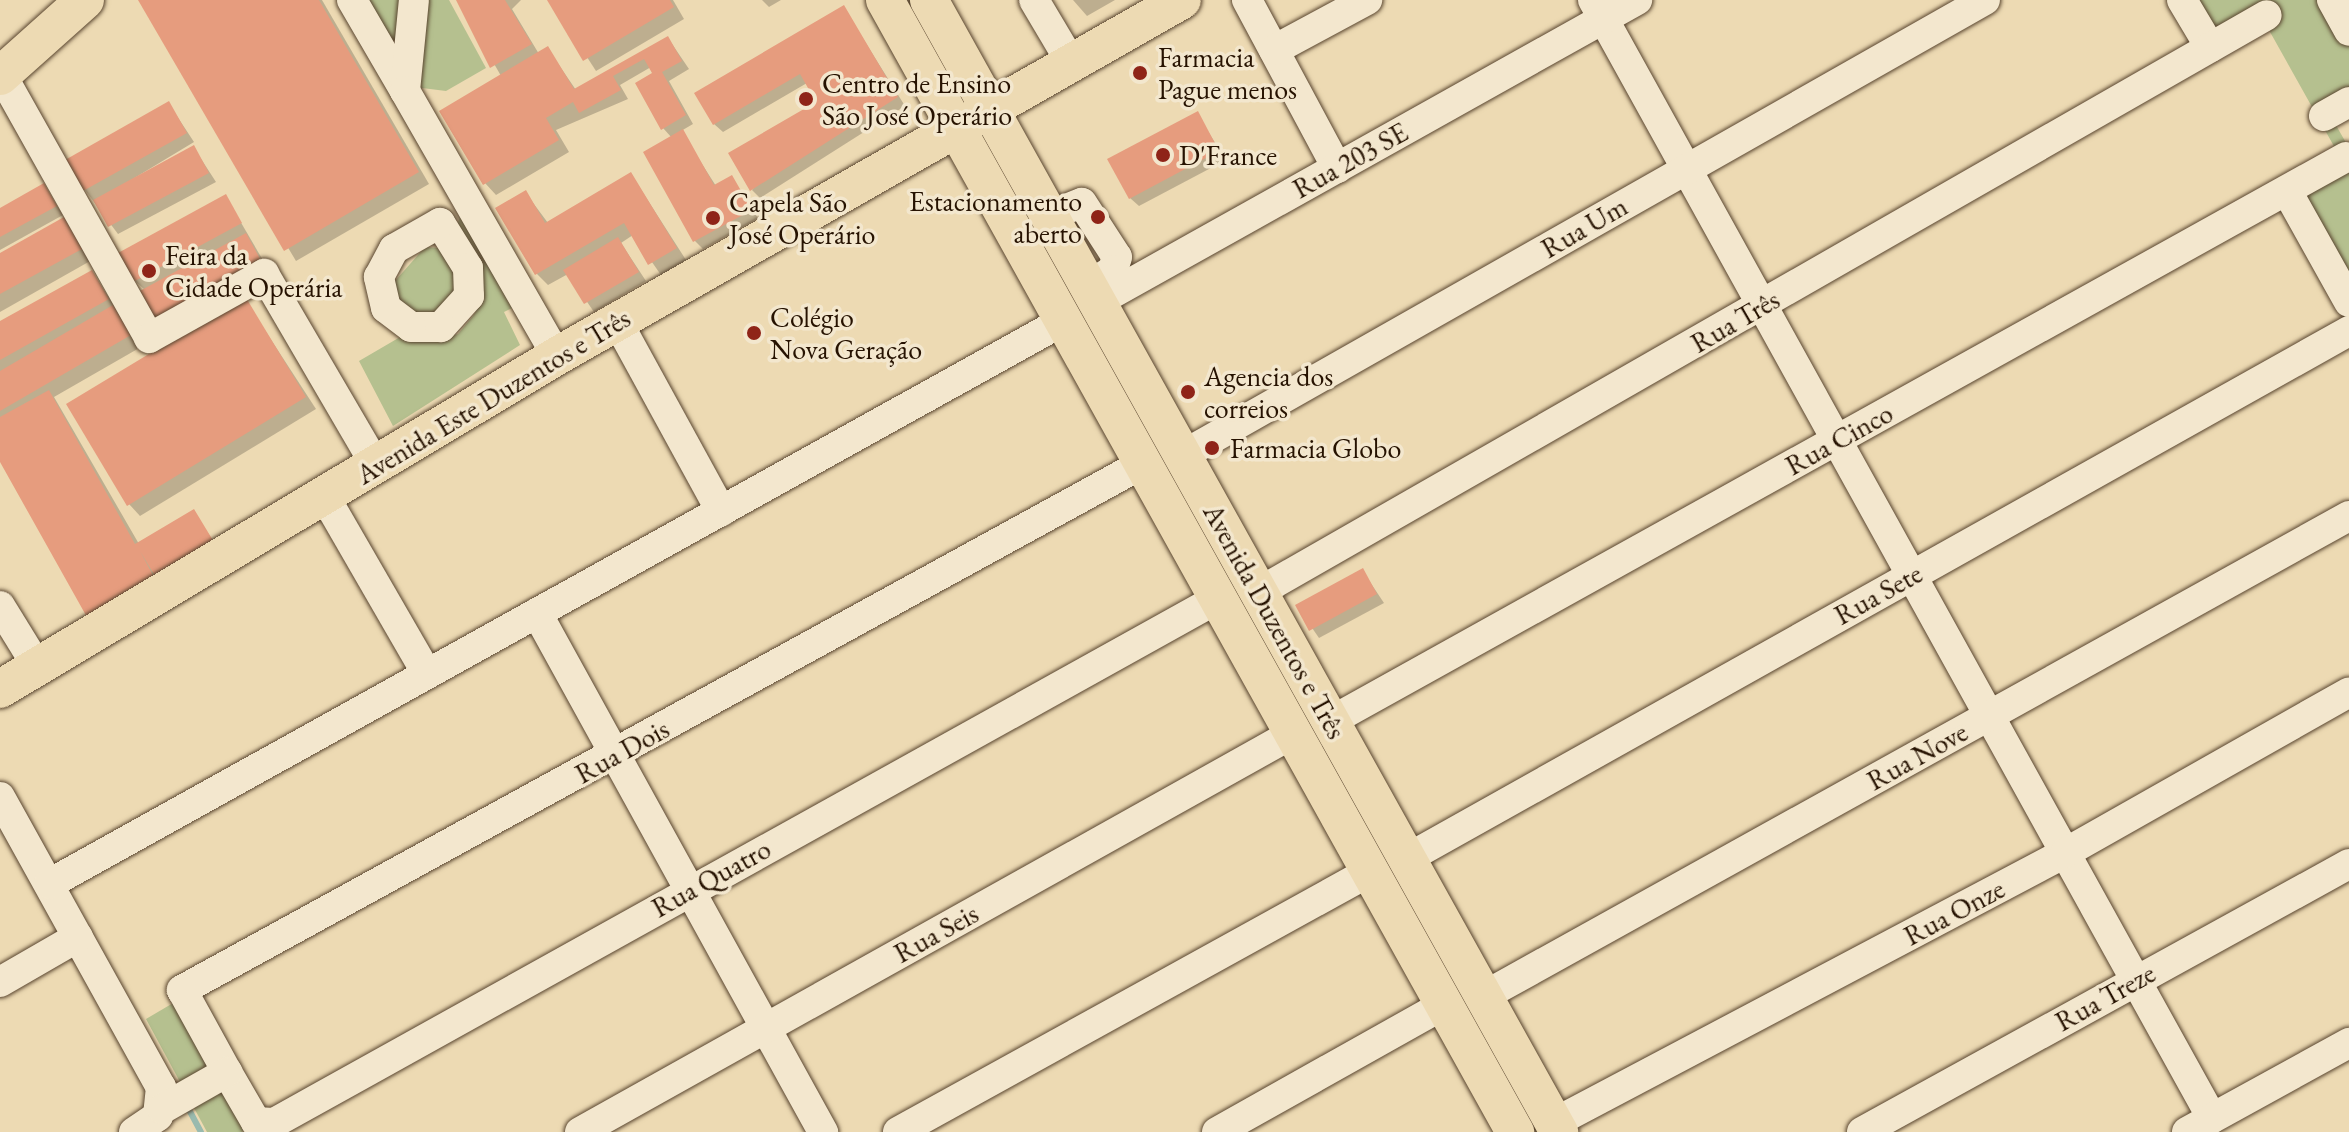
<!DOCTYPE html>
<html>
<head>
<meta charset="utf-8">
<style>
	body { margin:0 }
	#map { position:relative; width:2349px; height:1132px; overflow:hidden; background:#eddab3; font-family:"EB Garamond",serif }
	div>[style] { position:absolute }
	.green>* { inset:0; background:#b5c08f }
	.shadow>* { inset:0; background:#0003 }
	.stream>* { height:6px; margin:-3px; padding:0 3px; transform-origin:3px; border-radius:3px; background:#99baae }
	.building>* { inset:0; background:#e69c7e }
	.roads { filter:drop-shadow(0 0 2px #58442e) drop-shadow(0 0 2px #58442e) }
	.minor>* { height:30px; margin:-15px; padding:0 15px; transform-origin:15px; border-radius:15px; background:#f3e7ce }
	.major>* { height:38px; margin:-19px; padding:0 19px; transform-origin:19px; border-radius:19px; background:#eddab3 }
	.dots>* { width:22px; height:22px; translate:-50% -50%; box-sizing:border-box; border:4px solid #f3e7ce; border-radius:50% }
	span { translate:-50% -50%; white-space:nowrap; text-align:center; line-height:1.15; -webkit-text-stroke:7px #f3e7ce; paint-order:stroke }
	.poi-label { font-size:28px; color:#261201 }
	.left { translate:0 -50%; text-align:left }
	.right { translate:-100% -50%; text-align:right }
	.street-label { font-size:28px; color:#261201 }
</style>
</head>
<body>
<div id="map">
	<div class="green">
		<i style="clip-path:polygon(365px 0,403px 0,397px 58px)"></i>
		<i style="clip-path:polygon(421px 0,449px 0,486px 68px,446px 91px,414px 87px)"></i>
		<i style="clip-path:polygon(2191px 0,2323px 0,2349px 44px,2349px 101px,2329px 113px,2349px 148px,2349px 279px,2295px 183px,2340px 157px,2265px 23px,2218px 48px)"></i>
		<i style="clip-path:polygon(461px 215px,512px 308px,504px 312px,520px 345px,393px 426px,359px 361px,407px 333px,430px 342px,458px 334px,473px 316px,482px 301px,481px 273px,456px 227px)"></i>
		<i style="clip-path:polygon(425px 247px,441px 248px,459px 285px,430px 320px,411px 317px,388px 289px)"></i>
		<i style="clip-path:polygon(180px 999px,250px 1127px,242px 1132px,207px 1132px,146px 1019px)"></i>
	</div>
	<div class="shadow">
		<i style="clip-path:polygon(140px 0,322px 0,429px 184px,296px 261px)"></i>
		<i style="clip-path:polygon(458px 0,521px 0,512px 9px,539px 54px,548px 49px,576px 90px,668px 38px,689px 69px,669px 81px,693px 124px,681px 131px,716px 186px,731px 177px,758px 218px,703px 249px,695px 241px,645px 153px,672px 138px,663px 128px,651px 67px,620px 85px,628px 99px,556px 130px,569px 152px,496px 195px,485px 183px,501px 76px)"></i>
		<i style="clip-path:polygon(550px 0,673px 0,684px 19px,596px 71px)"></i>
		<i style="clip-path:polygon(762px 0,781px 0,769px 7px)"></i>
		<i style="clip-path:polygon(1073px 0,1115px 0,1087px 16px)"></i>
		<i style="clip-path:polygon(844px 8px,905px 106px,760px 198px,752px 190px,819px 103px,807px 83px,723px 132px,714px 124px)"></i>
		<i style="clip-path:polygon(169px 104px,194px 142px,103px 197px,194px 148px,216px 182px,118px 234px,85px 190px)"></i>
		<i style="clip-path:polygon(1197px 114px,1226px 160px,1139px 206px,1130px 198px)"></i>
		<i style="clip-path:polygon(631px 174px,686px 260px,661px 275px,633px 235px,621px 243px,646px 281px,594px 312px,568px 274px,548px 285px,537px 274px,498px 208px,525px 192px,548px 223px)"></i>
		<i style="clip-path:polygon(44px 186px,63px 215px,0 250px,0 211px)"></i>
		<i style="clip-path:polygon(226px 197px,271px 274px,145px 290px,135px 281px)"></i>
		<i style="clip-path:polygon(64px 220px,92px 260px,0 312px,0 256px)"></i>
		<i style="clip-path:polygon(92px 272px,141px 347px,54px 397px,139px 544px,194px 512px,223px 556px,160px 582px,0 458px,0 323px)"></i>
		<i style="clip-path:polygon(244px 298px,316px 409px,140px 516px,129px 504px)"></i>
		<i style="clip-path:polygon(1362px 570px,1384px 603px,1319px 638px,1297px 606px)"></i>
	</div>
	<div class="stream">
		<i style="left:186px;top:1104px;width:32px;rotate:62deg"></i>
	</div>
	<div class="building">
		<i style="clip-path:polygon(138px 0,319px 0,419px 172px,284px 251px)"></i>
		<i style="clip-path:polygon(456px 0,505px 0,532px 44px,490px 68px)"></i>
		<i style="clip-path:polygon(547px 0,670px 0,674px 7px,583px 61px)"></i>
		<i style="clip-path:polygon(844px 5px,898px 97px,750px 191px,728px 153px,816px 102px,800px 74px,713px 125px,694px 93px)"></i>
		<i style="clip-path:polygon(668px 36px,682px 61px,662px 72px,686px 115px,661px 130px,635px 83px,652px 73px,644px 59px,613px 76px,621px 90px,579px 113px,573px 102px,546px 118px,559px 140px,483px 185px,439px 111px,548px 46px,574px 89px)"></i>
		<i style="clip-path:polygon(169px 101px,187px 133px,83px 191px,65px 160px)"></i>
		<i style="clip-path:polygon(1198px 111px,1219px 151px,1129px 199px,1107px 159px)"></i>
		<i style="clip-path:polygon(683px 129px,714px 185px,732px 175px,752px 210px,693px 242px,643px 152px)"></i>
		<i style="clip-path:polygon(194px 145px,209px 173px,108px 227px,93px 200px)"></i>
		<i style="clip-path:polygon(631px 172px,677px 248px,648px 265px,624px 223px,535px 275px,495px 208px,526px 190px,545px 223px)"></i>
		<i style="clip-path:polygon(44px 183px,57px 206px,0 237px,0 208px)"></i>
		<i style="clip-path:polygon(226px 194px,242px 223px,133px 282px,118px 253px)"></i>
		<i style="clip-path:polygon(64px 217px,82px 249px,0 294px,0 253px)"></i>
		<i style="clip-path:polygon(246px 233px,264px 266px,156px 325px,138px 292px)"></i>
		<i style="clip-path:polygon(618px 237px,639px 272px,584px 304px,563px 270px)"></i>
		<i style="clip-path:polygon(92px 270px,109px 299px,0 360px,0 321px)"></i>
		<i style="clip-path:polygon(245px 296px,306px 397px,127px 506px,66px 404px)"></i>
		<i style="clip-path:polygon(113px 305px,131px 335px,0 411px,0 371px)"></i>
		<i style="clip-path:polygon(49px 390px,135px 544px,194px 509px,217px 547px,158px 581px,140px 551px,156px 581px,88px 619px,0 462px,0 417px)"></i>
		<i style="clip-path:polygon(1363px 568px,1377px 594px,1309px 631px,1295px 605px)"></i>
	</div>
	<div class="roads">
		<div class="minor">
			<i style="left:352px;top:0;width:105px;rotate:59.8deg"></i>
			<i style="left:405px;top:91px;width:91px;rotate:-84.4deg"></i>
			<i style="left:1034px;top:0;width:74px;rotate:59.3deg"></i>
			<i style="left:1247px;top:0;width:191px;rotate:61.8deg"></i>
			<i style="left:1593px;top:0;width:1278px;rotate:61.03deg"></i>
			<i style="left:2182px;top:0;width:55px;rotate:59.2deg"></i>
			<i style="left:2332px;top:0;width:35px;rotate:61deg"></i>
			<i style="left:1274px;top:50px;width:106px;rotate:-28.3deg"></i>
			<i style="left:0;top:72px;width:305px;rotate:60.7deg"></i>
			<i style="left:149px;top:338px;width:132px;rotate:-29.1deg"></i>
			<i style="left:264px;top:274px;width:222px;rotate:59.7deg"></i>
			<i style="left:405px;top:91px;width:305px;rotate:60.2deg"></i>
			<i style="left:2324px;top:116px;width:29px;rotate:-29deg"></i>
			<i style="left:2287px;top:191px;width:127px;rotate:60.8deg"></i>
			<i style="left:1049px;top:216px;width:35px;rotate:-22deg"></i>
			<i style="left:1082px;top:203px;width:64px;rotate:57.1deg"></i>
			<i style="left:1117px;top:257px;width:14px;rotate:107deg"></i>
			<i style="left:1113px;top:270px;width:30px;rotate:147deg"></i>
			<i style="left:440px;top:223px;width:53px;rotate:58.1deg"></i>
			<i style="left:468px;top:268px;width:28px;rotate:88deg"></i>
			<i style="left:469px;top:296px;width:42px;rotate:132.1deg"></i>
			<i style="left:441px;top:327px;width:30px;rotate:180deg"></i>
			<i style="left:411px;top:327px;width:31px;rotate:-143deg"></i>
			<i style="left:386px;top:308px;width:32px;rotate:-103deg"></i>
			<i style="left:379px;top:277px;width:32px;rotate:-62deg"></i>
			<i style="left:394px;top:249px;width:53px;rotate:-29.5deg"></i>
			<i style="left:1097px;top:302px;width:619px;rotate:-29.22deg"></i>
			<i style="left:617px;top:321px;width:217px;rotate:61.3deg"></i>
			<i style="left:1183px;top:455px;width:922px;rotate:-29.57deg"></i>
			<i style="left:1142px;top:464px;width:1095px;rotate:151.28deg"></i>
			<i style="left:182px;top:990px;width:94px;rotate:61.2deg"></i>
			<i style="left:227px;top:1072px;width:58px;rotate:59.9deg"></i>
			<i style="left:256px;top:1122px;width:18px;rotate:3deg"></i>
			<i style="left:274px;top:1123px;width:1079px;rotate:-29.06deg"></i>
			<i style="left:325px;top:497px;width:204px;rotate:60deg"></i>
			<i style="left:1259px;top:592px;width:1161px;rotate:-29.79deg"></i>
			<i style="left:0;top:606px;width:70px;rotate:58.3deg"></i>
			<i style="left:537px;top:613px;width:593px;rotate:61.14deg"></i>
			<i style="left:1331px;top:721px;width:1161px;rotate:-29.06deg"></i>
			<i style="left:0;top:797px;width:332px;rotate:61deg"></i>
			<i style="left:161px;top:1087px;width:29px;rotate:96deg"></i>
			<i style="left:158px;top:1116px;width:29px;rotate:146deg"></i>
			<i style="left:1408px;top:858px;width:1079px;rotate:-29.25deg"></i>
			<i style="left:49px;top:884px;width:1160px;rotate:-29.04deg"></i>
			<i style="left:0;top:982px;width:90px;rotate:-30deg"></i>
			<i style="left:1484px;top:996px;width:989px;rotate:-29.03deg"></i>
			<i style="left:162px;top:1109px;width:75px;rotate:-29.6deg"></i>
			<i style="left:1554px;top:1123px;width:578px;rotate:-27.85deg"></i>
			<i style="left:2065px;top:853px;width:326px;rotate:-29.5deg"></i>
			<i style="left:580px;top:1132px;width:816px;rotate:-29.2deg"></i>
			<i style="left:898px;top:1132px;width:538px;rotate:-28.9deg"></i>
			<i style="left:1217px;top:1132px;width:259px;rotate:-29.3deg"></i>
			<i style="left:1862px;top:1132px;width:556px;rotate:-28.82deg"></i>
			<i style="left:2187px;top:1132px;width:185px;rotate:-28.8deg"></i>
		</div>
		<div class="major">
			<i style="left:885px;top:0;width:1296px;rotate:60.9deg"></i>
			<i style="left:929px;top:0;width:1296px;rotate:60.9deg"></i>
			<i style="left:0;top:76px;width:114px;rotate:-41.8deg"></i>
			<i style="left:0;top:689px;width:649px;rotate:-30.87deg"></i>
			<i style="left:557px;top:356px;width:719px;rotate:-29.67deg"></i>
		</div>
	</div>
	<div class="dots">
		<i style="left:1140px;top:73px;background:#8f2418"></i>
		<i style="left:806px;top:99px;background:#8f2418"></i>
		<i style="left:1163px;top:155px;background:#8f2418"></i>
		<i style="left:1098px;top:217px;background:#8f2418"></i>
		<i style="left:713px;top:218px;background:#8f2418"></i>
		<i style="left:149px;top:271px;background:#8f2418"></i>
		<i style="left:754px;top:333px;background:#8f2418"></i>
		<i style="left:1188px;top:392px;background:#8f2418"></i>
		<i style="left:1212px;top:448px;background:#8f2418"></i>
	</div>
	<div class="poi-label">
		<span class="left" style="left:1158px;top:73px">Farmacia<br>Pague menos</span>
		<span class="left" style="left:822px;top:99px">Centro de Ensino<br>São José Operário</span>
		<span class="left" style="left:1179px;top:155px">D'France</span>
		<span class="right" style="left:1082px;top:217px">Estacionamento<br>aberto</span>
		<span class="left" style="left:729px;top:218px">Capela São<br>José Operário</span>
		<span class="left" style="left:165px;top:271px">Feira da<br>Cidade Operária</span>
		<span class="left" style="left:770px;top:333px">Colégio<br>Nova Geração</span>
		<span class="left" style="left:1204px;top:392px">Agencia dos<br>correios</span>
		<span class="left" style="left:1230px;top:448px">Farmacia Globo</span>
	</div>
	<div class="street-label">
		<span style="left:1350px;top:160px;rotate:-29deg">Rua 203 SE</span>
		<span style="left:1584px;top:227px;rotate:-30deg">Rua Um</span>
		<span style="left:1735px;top:321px;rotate:-30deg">Rua Três</span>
		<span style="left:493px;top:396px;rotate:-31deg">Avenida Este Duzentos e Três</span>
		<span style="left:1839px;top:439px;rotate:-29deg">Rua Cinco</span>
		<span style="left:1878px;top:594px;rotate:-29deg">Rua Sete</span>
		<span style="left:1275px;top:621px;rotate:61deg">Avenida Duzentos e Três</span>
		<span style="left:622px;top:751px;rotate:-29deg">Rua Dois</span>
		<span style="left:1917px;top:756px;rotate:-29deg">Rua Nove</span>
		<span style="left:711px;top:878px;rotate:-29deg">Rua Quatro</span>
		<span style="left:1954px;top:912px;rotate:-28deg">Rua Onze</span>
		<span style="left:936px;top:933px;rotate:-29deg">Rua Seis</span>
		<span style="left:2105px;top:997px;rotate:-29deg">Rua Treze</span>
	</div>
</div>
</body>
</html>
